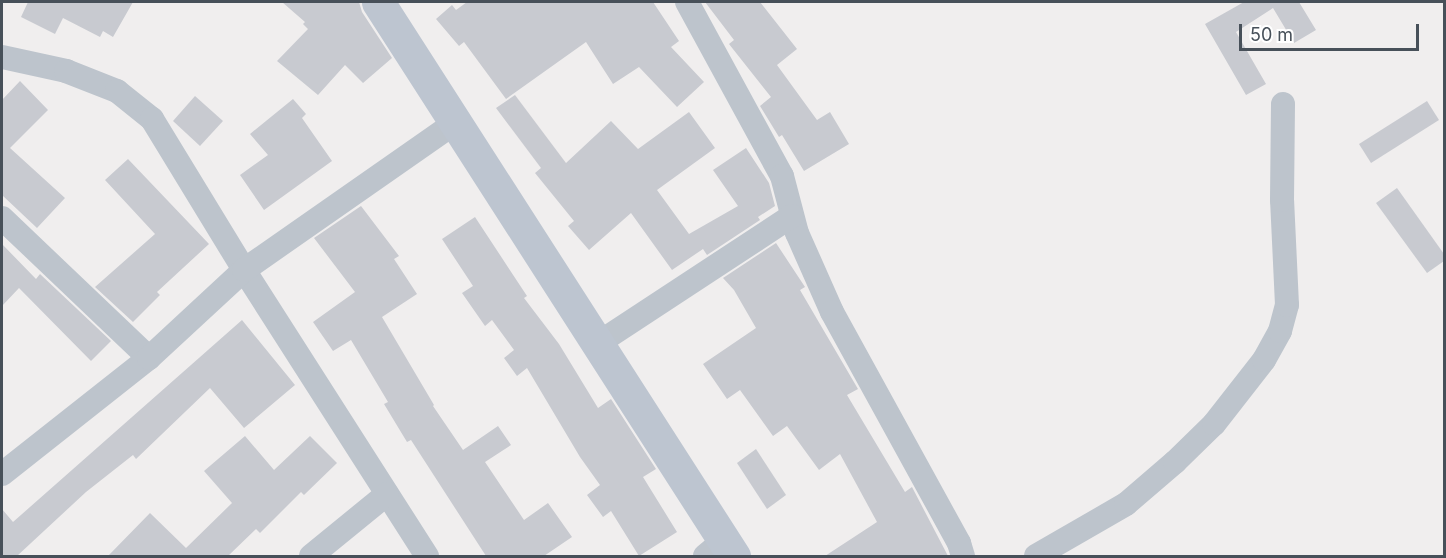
<!DOCTYPE html>
<html>
<head>
<meta charset="utf-8">
<style>
	body { margin:0 }
	#map { position:relative; width:1446px; height:558px; overflow:hidden; background:#f0eeee; font-family:Inter,sans-serif }
	div>[style] { position:absolute }
	.building>* { inset:0; background:#c8cad0 }
	.street>* { height:24px; margin:-12px; padding:0 12px; transform-origin:12px; border-radius:12px; background:#bdc4cc }
	.secondary>* { height:33px; margin:-16.5px; padding:0 16.5px; transform-origin:16.5px; border-radius:16.5px; background:#bdc5d0 }
	span { translate:-50% -50%; white-space:nowrap; text-align:center; line-height:1.15; -webkit-text-stroke:4.5px #fff; paint-order:stroke }
	.frame { position:absolute; inset:0; border:3px solid #475059; pointer-events:none }
	.scale { position:absolute; left:1239px; top:24px; width:180px; height:27px; box-sizing:border-box; border:3px solid #475059; border-top:0; padding-left:8px; font-size:18px; line-height:21px; white-space:nowrap; color:#475059; -webkit-text-stroke:4px #fff; paint-order:stroke }
</style>
</head>
<body>
<div id="map">
	<div class="building">
		<i style="clip-path:polygon(28px 2px,133px 2px,113px 37px,103px 31px,100px 37px,63px 18px,55px 34px,21px 17px)"></i>
		<i style="clip-path:polygon(282px 2px,359px 2px,362px 12px,392px 58px,363px 83px,345px 65px,318px 95px,277px 61px,308px 29px,303px 24px,305px 22px)"></i>
		<i style="clip-path:polygon(467px 2px,653px 2px,679px 41px,671px 47px,704px 82px,677px 107px,639px 67px,613px 84px,586px 42px,506px 99px,464px 42px,459px 46px,436px 19px,452px 5px,456px 10px)"></i>
		<i style="clip-path:polygon(705px 2px,760px 2px,797px 49px,777px 65px,817px 120px,830px 112px,849px 144px,804px 171px,782px 135px,779px 137px,760px 106px,771px 97px,729px 44px,734px 40px)"></i>
		<i style="clip-path:polygon(1244px 2px,1299px 2px,1316px 30px,1294px 43px,1273px 8px,1236px 32px,1266px 84px,1246px 95px,1205px 24px)"></i>
		<i style="clip-path:polygon(20px 81px,48px 110px,10px 148px,65px 198px,37px 228px,2px 195px,2px 100px)"></i>
		<i style="clip-path:polygon(515px 95px,566px 163px,611px 121px,638px 149px,689px 112px,715px 148px,657px 190px,689px 234px,738px 206px,713px 170px,746px 148px,769px 183px,775px 206px,758px 217px,760px 220px,707px 255px,703px 249px,672px 270px,631px 213px,589px 250px,568px 226px,574px 221px,535px 173px,541px 168px,496px 108px)"></i>
		<i style="clip-path:polygon(195px 96px,223px 121px,200px 146px,173px 121px)"></i>
		<i style="clip-path:polygon(293px 99px,306px 114px,302px 118px,332px 161px,264px 210px,240px 175px,268px 155px,250px 134px)"></i>
		<i style="clip-path:polygon(1427px 101px,1439px 120px,1371px 163px,1359px 144px)"></i>
		<i style="clip-path:polygon(128px 159px,209px 244px,157px 292px,160px 295px,133px 322px,95px 287px,155px 234px,105px 180px)"></i>
		<i style="clip-path:polygon(1397px 188px,1444px 254px,1444px 261px,1427px 273px,1376px 203px)"></i>
		<i style="clip-path:polygon(361px 206px,399px 256px,394px 259px,417px 294px,382px 317px,434px 405px,433px 406px,463px 450px,498px 426px,511px 445px,485px 462px,524px 520px,548px 503px,572px 537px,544px 556px,486px 556px,411px 440px,407px 442px,384px 404px,388px 402px,351px 340px,333px 351px,313px 322px,355px 292px,314px 238px)"></i>
		<i style="clip-path:polygon(475px 217px,527px 296px,524px 298px,559px 344px,598px 408px,611px 399px,656px 469px,643px 477px,677px 532px,639px 556px,611px 511px,603px 517px,587px 495px,600px 485px,580px 457px,527px 368px,517px 376px,504px 358px,514px 350px,492px 320px,485px 326px,462px 293px,473px 286px,442px 239px)"></i>
		<i style="clip-path:polygon(776px 243px,805px 287px,800px 290px,858px 389px,847px 395px,905px 492px,912px 487px,948px 556px,825px 556px,877px 522px,840px 454px,819px 470px,787px 426px,773px 436px,740px 390px,727px 399px,703px 364px,756px 328px,734px 290px,723px 278px)"></i>
		<i style="clip-path:polygon(2px 244px,36px 279px,40px 274px,111px 341px,91px 361px,19px 288px,2px 306px)"></i>
		<i style="clip-path:polygon(242px 320px,295px 385px,244px 428px,210px 388px,136px 459px,133px 455px,86px 492px,17px 556px,2px 556px,2px 509px,13px 522px)"></i>
		<i style="clip-path:polygon(245px 436px,274px 470px,310px 436px,337px 463px,304px 495px,301px 492px,260px 533px,256px 529px,228px 556px,108px 556px,150px 513px,186px 548px,232px 503px,204px 471px)"></i>
		<i style="clip-path:polygon(756px 449px,786px 495px,767px 509px,737px 463px)"></i>
	</div>
	<div class="street">
		<i style="left:687px;top:2px;width:198px;rotate:61.4deg"></i>
		<i style="left:782px;top:176px;width:59px;rotate:75.3deg"></i>
		<i style="left:797px;top:233px;width:86px;rotate:66.1deg"></i>
		<i style="left:832px;top:312px;width:264px;rotate:61.2deg"></i>
		<i style="left:959px;top:543px;width:14px;rotate:73deg"></i>
		<i style="left:2px;top:57px;width:66px;rotate:12.3deg"></i>
		<i style="left:66px;top:71px;width:55px;rotate:21.4deg"></i>
		<i style="left:117px;top:91px;width:45px;rotate:38.7deg"></i>
		<i style="left:152px;top:119px;width:177px;rotate:58.6deg"></i>
		<i style="left:244px;top:270px;width:340px;rotate:57.4deg"></i>
		<i style="left:2px;top:218px;width:203px;rotate:43.6deg"></i>
		<i style="left:597px;top:344px;width:233px;rotate:-33.3deg"></i>
		<i style="left:2px;top:474px;width:187px;rotate:-38.3deg"></i>
		<i style="left:149px;top:358px;width:129px;rotate:-42.8deg"></i>
		<i style="left:244px;top:270px;width:257px;rotate:-34.9deg"></i>
		<i style="left:311px;top:556px;width:98px;rotate:-39.2deg"></i>
		<i style="left:705px;top:556px;width:23px;rotate:-40deg"></i>
		<i style="left:1036px;top:556px;width:104px;rotate:-30deg"></i>
		<i style="left:1126px;top:504px;width:65px;rotate:-40.6deg"></i>
		<i style="left:1175px;top:462px;width:54px;rotate:-44.3deg"></i>
		<i style="left:1214px;top:424px;width:81px;rotate:-52deg"></i>
		<i style="left:1264px;top:360px;width:33px;rotate:-61deg"></i>
		<i style="left:1280px;top:331px;width:27px;rotate:-75deg"></i>
		<i style="left:1287px;top:305px;width:105px;rotate:-92.7deg"></i>
		<i style="left:1282px;top:200px;width:96px;rotate:-89.4deg"></i>
	</div>
	<div class="secondary">
		<i style="left:378px;top:2px;width:659px;rotate:57.28deg"></i>
	</div>
	<div class="frame"></div>
	<div class="scale">50 m</div>
</div>
</body>
</html>
